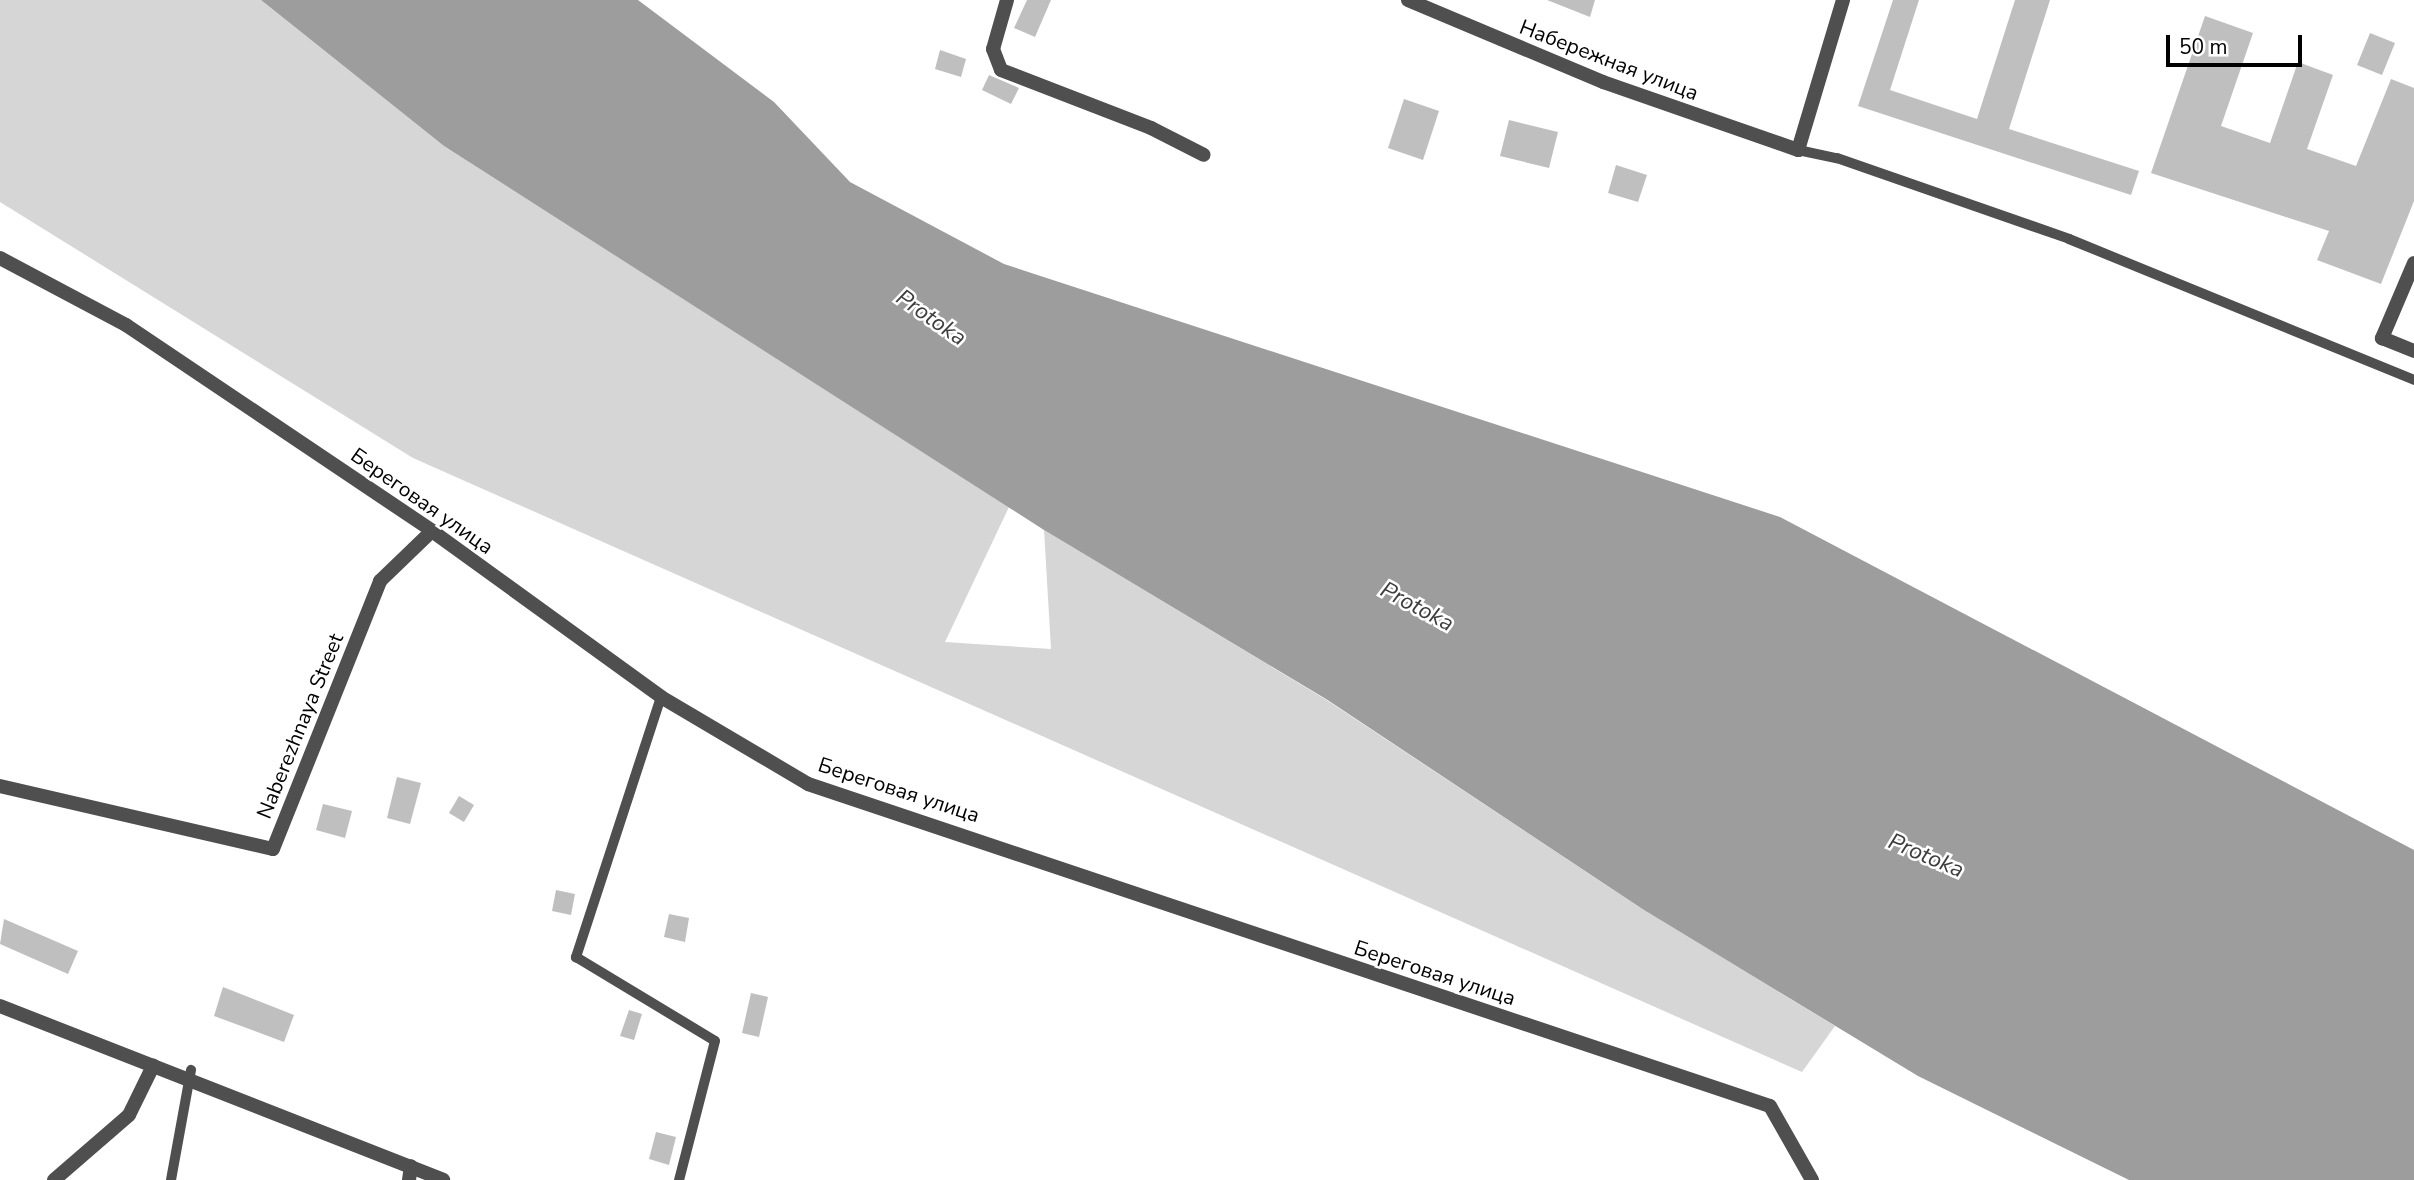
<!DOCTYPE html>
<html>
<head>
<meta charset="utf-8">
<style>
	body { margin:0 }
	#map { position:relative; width:2414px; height:1180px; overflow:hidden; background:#fff; font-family:"Nunito Sans",sans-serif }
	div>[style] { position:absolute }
	.green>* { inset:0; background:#d6d6d6 }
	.water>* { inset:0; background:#9d9d9d }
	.building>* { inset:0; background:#bfbfbf }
	.service>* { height:10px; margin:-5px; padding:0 5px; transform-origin:5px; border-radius:5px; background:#4f4f4f }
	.minor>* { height:14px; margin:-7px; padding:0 7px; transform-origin:7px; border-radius:7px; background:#4f4f4f }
	.tertiary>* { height:14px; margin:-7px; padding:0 7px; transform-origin:7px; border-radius:7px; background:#4f4f4f }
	span { translate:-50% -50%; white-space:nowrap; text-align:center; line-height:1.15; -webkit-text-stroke:5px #fff; paint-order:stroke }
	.street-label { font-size:21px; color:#000 }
	.water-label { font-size:23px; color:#3e3e3e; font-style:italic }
	.scale { position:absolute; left:2166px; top:35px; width:136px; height:32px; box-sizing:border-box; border:4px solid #000; border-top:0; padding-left:9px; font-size:21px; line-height:24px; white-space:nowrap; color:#000; -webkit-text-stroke:5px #fff; paint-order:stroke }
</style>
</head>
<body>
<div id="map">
	<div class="green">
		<i style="clip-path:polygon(0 0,261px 0,444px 146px,1009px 507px,945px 642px,1051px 649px,1044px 530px,1325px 699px,1644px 910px,1835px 1026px,1802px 1072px,413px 458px,0 202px)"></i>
	</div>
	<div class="water">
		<i style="clip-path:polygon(261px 0,638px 0,774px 102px,850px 182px,1004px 264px,1780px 517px,2414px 850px,2414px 1180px,2129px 1180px,1918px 1076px,1644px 910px,1326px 699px,1044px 530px,444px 146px)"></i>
	</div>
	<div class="building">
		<i style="clip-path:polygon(1027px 0,1051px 0,1035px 37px,1014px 28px)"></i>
		<i style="clip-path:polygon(1547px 0,1595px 0,1590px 17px)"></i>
		<i style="clip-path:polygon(1893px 0,1919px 0,1890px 90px,1977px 119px,2015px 0,2050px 0,2009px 129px,2139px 171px,2131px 195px,1858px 106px)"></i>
		<i style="clip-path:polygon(2205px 16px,2253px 33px,2221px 126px,2270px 143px,2298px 62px,2333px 75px,2307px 149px,2356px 166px,2391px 79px,2414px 88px,2414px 201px,2381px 284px,2317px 260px,2329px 231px,2151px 173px)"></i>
		<i style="clip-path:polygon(2370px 33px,2395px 43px,2382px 75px,2357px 65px)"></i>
		<i style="clip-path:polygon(940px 50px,966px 59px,961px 77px,935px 69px)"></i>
		<i style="clip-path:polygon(989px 75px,1019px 88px,1011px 104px,982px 90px)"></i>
		<i style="clip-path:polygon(1404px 99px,1439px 111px,1423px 160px,1388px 148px)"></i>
		<i style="clip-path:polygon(1509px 120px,1558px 132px,1549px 168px,1500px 156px)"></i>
		<i style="clip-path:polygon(1616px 165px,1647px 175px,1638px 202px,1608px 193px)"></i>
		<i style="clip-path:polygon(397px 777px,421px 783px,410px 824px,387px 818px)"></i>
		<i style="clip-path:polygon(459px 796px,474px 805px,464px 822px,449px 813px)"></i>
		<i style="clip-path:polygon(323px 804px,352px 811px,345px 838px,316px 830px)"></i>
		<i style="clip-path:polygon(556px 890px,575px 894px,571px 915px,552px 911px)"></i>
		<i style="clip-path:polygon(669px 914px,689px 918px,685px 942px,664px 937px)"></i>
		<i style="clip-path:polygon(4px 919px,78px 951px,68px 974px,0 944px)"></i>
		<i style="clip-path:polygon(223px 987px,294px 1015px,284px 1042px,214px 1016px)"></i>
		<i style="clip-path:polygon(751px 993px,768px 997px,759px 1037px,742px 1033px)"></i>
		<i style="clip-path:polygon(629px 1010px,642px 1014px,634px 1040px,620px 1036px)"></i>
		<i style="clip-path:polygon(656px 1132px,676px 1137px,669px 1165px,649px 1159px)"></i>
	</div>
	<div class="service">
		<i style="left:1798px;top:150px;width:40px;rotate:12deg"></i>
		<i style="left:1837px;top:158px;width:246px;rotate:19.2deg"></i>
		<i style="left:2069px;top:239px;width:373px;rotate:22.2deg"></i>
		<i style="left:661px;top:697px;width:274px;rotate:108.1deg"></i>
		<i style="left:576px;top:957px;width:162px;rotate:31.1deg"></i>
		<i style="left:715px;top:1041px;width:144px;rotate:104.5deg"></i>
		<i style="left:171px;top:1180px;width:112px;rotate:-79.7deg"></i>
	</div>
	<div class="minor">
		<i style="left:1007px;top:0;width:51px;rotate:105.9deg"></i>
		<i style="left:993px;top:49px;width:22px;rotate:69deg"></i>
		<i style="left:1001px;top:70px;width:161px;rotate:21.1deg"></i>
		<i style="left:1151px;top:128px;width:59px;rotate:27deg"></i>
		<i style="left:1408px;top:0;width:212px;rotate:22.8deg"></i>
		<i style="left:1603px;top:82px;width:207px;rotate:19.2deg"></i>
		<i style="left:1798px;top:150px;width:157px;rotate:-73.3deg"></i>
		<i style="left:0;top:258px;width:143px;rotate:28deg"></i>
		<i style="left:126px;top:325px;width:369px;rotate:33.9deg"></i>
		<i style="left:432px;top:531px;width:283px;rotate:35.9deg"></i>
		<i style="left:661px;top:697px;width:171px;rotate:30.6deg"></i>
		<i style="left:808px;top:784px;width:1014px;rotate:18.51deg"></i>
		<i style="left:1770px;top:1106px;width:85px;rotate:60.4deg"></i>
		<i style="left:2414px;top:263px;width:82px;rotate:113.1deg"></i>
		<i style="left:2382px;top:338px;width:35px;rotate:22deg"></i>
		<i style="left:0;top:786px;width:280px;rotate:13deg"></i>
		<i style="left:273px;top:849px;width:289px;rotate:-68.2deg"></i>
		<i style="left:380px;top:581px;width:72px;rotate:-43.9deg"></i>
		<i style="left:54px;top:1180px;width:99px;rotate:-40.9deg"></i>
		<i style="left:129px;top:1115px;width:55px;rotate:-63.9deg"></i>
		<i style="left:409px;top:1180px;width:14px;rotate:-82deg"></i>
	</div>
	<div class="tertiary">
		<i style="left:0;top:1006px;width:476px;rotate:21.4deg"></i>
	</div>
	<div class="street-label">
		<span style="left:1609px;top:60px;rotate:21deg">Набережная улица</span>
		<span style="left:422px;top:501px;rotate:35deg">Береговая улица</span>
		<span style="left:300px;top:726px;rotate:-68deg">Naberezhnaya Street</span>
		<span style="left:899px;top:790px;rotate:18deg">Береговая улица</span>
		<span style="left:1435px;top:973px;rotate:18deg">Береговая улица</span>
	</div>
	<div class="water-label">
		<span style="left:931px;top:318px;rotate:35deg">Protoka</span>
		<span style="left:1417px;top:607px;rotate:28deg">Protoka</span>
		<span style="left:1926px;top:856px;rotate:23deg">Protoka</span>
	</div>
	<div class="scale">50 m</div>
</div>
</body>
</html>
